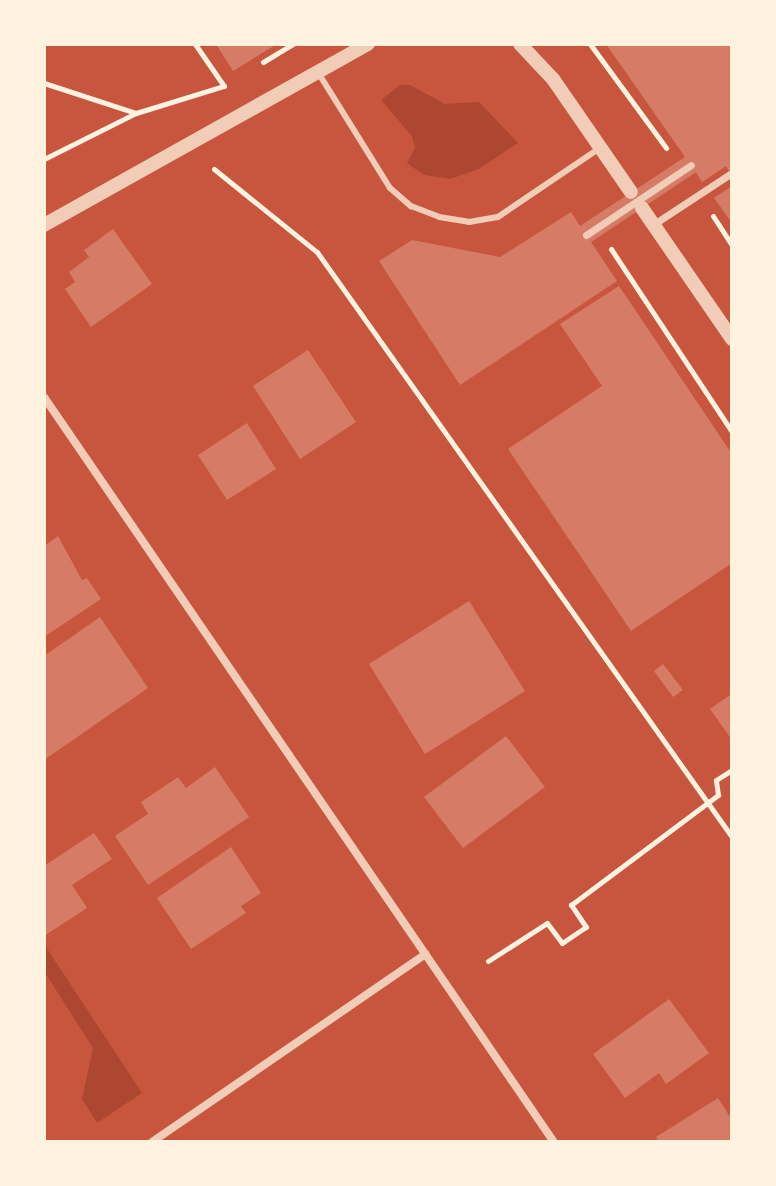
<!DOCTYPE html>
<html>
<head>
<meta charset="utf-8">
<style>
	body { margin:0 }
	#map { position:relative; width:776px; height:1186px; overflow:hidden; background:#c8553d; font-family:"Asap Condensed",sans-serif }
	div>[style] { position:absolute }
	.green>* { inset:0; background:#ae4732 }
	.building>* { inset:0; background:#d67c66 }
	.path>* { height:5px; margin:-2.5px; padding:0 2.5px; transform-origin:2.5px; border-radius:2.5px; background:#fff3e0 }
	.service>* { height:6px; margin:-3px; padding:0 3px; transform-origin:3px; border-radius:3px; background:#f1ccb7 }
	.pedestrian>* { height:7px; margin:-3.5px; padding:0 3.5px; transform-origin:3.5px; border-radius:3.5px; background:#f1ccb7 }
	.minor>* { height:8px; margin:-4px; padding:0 4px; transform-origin:4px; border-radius:4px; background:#f1ccb7 }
	.tertiary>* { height:14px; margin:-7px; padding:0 7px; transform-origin:7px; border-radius:7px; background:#f1ccb7 }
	span { translate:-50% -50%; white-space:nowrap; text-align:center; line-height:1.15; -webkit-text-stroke:6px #fff3e0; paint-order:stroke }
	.frame { position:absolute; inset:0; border:46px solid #fff3e0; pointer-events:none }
</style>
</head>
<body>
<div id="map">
	<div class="green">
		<i style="clip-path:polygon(400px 85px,410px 85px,445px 104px,479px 102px,518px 143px,479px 169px,450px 179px,424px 175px,407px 163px,415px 148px,412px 136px,381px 100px)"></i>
		<i style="clip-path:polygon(44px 944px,142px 1093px,97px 1123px,82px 1099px,93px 1048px,44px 971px)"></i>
	</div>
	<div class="building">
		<i style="clip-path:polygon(216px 44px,277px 44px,233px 71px)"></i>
		<i style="clip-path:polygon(606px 44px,732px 44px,732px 177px,726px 166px,702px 182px,696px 172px,591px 242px,617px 281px,460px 385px,379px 261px,412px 240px,500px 257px,571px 212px,580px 226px,685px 157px)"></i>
		<i style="clip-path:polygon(732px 186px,732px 223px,714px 198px)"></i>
		<i style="clip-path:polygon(113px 229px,152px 284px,91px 327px,65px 289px,75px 282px,69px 272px,89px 257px,84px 250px)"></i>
		<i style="clip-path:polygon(619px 286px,732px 454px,732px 563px,631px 631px,508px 449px,602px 386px,560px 324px)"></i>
		<i style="clip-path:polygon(308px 350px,356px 422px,300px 459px,253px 386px)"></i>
		<i style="clip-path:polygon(247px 423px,276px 469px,227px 500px,198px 455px)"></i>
		<i style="clip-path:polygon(58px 536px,82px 580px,87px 578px,101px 599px,44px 637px,44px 546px)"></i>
		<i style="clip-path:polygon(469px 601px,525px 691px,425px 754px,369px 664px)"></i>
		<i style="clip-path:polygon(100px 617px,148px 688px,44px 760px,44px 656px)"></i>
		<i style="clip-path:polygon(663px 664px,683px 690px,673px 697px,654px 671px)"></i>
		<i style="clip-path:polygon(730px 695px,732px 698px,732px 740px,710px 709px)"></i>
		<i style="clip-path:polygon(506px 736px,545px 787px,463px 848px,424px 797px)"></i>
		<i style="clip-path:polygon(215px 767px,249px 817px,148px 885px,115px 836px,148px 814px,141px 802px,178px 777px,186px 788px)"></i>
		<i style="clip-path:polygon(94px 833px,112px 859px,72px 885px,87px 908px,44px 936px,44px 866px)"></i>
		<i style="clip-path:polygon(231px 847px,261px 893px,241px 906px,246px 913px,191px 949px,157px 898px)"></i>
		<i style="clip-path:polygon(669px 999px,709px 1053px,666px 1084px,659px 1073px,625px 1098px,593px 1054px)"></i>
		<i style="clip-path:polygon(718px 1098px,732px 1120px,732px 1142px,659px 1142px,656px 1137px)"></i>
	</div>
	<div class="path">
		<i style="left:195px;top:44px;width:51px;rotate:55.4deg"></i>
		<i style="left:590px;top:44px;width:129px;rotate:53.8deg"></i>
		<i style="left:263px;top:62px;width:35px;rotate:-31deg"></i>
		<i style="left:44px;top:83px;width:97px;rotate:18.1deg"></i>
		<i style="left:44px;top:159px;width:103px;rotate:-26.6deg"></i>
		<i style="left:136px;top:113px;width:92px;rotate:-17.1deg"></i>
		<i style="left:214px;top:169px;width:132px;rotate:38.9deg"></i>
		<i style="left:317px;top:252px;width:717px;rotate:54.65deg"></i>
		<i style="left:713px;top:216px;width:35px;rotate:57deg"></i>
		<i style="left:611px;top:249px;width:219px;rotate:56.5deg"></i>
		<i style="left:488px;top:961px;width:70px;rotate:-32.8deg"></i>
		<i style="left:547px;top:923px;width:25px;rotate:53deg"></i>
		<i style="left:562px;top:943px;width:29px;rotate:-34deg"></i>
		<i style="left:586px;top:927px;width:27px;rotate:-124deg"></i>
		<i style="left:571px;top:905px;width:184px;rotate:-36.8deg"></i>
		<i style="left:718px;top:795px;width:15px;rotate:-98deg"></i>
		<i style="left:716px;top:780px;width:19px;rotate:-32deg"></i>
	</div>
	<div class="service">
		<i style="left:319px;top:74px;width:134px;rotate:58.1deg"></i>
		<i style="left:390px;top:188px;width:28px;rotate:41deg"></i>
		<i style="left:411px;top:206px;width:30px;rotate:21deg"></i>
		<i style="left:439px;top:217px;width:30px;rotate:9deg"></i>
		<i style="left:469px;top:222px;width:29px;rotate:-10deg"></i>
		<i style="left:498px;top:217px;width:123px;rotate:-34.1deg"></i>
	</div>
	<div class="pedestrian">
		<i style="left:654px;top:224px;width:91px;rotate:-33.3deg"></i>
		<i style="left:586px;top:235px;width:126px;rotate:-33.7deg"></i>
	</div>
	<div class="minor">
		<i style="left:44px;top:397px;width:903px;rotate:55.61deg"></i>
		<i style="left:152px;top:1142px;width:332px;rotate:-34.5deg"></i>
	</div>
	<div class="tertiary">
		<i style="left:520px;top:44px;width:48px;rotate:46.7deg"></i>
		<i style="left:553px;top:79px;width:137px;rotate:55.4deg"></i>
		<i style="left:642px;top:208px;width:159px;rotate:55.5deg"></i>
		<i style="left:44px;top:225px;width:371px;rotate:-29.2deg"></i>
	</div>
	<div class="frame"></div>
</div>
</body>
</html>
